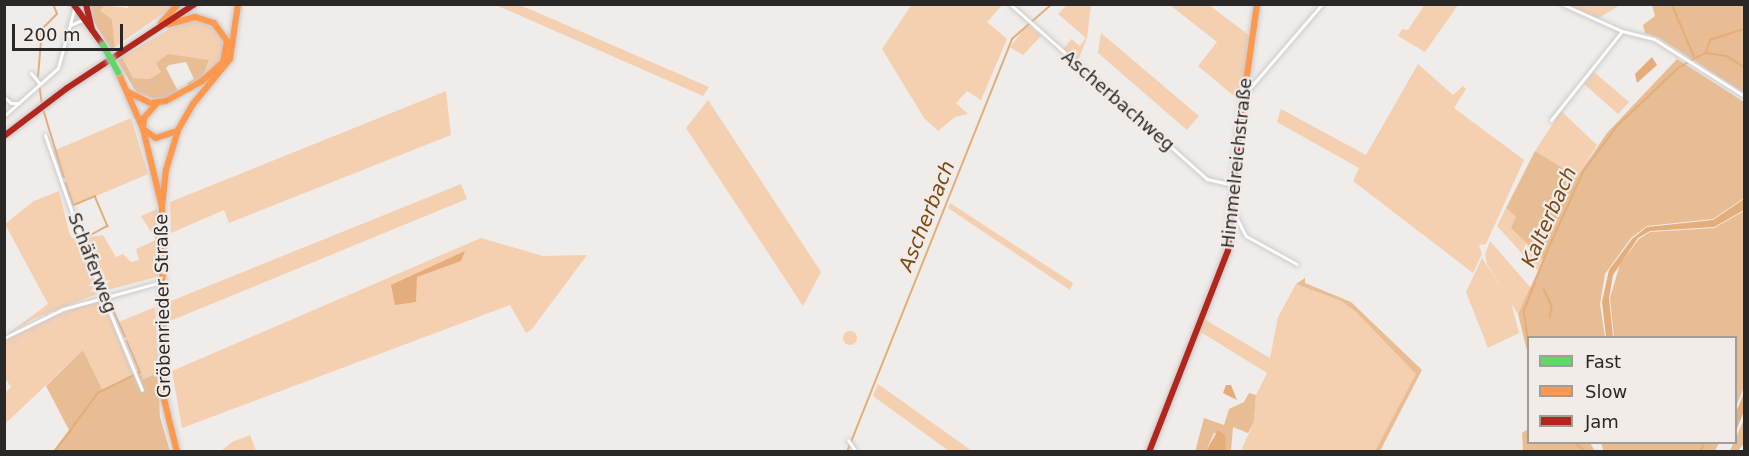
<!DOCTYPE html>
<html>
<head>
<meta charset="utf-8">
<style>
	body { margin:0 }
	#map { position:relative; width:1749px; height:456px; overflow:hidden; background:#efecea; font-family:"DejaVu Sans",sans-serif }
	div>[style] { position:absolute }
	.green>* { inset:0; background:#f4d0b1 }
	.round { border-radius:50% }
	.forest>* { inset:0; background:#e8bd94 }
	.water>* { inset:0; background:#e4ad7a }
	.stream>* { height:1.5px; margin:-0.75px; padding:0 0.75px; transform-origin:0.75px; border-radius:0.75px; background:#e4ad7a }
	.roads { filter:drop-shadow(0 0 2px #cbc9c8) drop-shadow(0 0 2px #cbc9c8) }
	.street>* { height:3px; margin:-1.5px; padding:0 1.5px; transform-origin:1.5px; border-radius:1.5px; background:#fdfcfc }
	.fast>* { height:6px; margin:-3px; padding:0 3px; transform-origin:3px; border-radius:3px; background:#63d668 }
	.slow>* { height:6px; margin:-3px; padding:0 3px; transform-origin:3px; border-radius:3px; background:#ff974d }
	.jam>* { height:6px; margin:-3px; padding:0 3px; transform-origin:3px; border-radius:3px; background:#b3261e }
	.bridges { filter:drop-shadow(0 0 2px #cbc9c8) drop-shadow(0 0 2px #cbc9c8) }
	.fast-bridge>* { height:6px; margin:-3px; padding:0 3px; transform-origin:3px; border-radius:3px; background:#63d668 }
	span { translate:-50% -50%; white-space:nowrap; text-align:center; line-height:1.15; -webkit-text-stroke:4.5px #f1ece8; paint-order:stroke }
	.street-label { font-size:18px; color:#2a2826 }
	.water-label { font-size:20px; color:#7c4914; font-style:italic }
	.frame { position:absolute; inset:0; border:6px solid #2a2826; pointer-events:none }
	.legend { position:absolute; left:1527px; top:336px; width:210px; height:108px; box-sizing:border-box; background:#f1ece8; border:2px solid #a19e9a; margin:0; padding:8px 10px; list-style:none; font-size:18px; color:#2a2826 }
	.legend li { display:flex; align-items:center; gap:12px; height:30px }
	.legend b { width:30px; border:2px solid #a19e9a }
	.scale { position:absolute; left:12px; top:24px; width:111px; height:27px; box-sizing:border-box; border:3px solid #2a2826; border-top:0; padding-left:8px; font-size:18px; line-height:21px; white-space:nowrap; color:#2a2826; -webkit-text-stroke:4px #f1ece8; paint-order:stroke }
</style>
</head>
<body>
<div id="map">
	<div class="green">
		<i style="clip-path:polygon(912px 4px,1002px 5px,987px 22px,1007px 39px,981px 100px,967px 91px,956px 103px,968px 114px,955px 117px,938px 131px,924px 118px,882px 49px)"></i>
		<i style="clip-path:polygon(1425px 4px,1458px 5px,1425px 52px,1398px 36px,1402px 29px,1408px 30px)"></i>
		<i style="clip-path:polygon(104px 5px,128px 8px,127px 5px,175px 5px,115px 47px,112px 19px,99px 11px)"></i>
		<i style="clip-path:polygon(496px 5px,520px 5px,709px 87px,703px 96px)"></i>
		<i style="clip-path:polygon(1067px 5px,1091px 5px,1087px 38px,1077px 63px,1063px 50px,1071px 39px,1080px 46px,1086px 38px,1058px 14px)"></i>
		<i style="clip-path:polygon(1170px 5px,1209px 5px,1250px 36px,1240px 101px,1198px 66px,1217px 42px)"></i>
		<i style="clip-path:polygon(1567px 5px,1620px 5px,1597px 19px)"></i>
		<i style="clip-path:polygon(195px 19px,210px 22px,223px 37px,223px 57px,217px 66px,202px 78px,209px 61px,168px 54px,161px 72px,151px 79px,133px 78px,122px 57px,181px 22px)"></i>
		<i style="clip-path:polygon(1028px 24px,1041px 36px,1023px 55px,1010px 47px)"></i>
		<i style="clip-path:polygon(1101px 33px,1199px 116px,1187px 130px,1098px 53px)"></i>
		<i style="clip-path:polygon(1418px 64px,1453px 95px,1463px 86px,1466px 89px,1454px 108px,1524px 160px,1486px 244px,1479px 245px,1482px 254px,1473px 273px,1353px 181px,1359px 168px,1277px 122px,1281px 109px,1366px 155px)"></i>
		<i style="clip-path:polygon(1594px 72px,1629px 102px,1618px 114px,1584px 84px)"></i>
		<i style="clip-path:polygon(446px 91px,451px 135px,229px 223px,224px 210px,171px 233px,170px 202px)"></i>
		<i style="clip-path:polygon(708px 100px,821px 272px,803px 306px,686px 128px)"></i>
		<i style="clip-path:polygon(1561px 111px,1597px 145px,1577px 178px,1535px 151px)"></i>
		<i style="clip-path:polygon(131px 118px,148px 174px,75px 205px,53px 151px)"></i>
		<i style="clip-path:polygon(461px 184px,467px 199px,170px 321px,171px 301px)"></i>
		<i style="clip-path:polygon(59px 191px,69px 232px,72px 238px,79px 238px,97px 294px,33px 319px,5px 336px,48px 304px,5px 224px,34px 201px)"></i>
		<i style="clip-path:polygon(950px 203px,1073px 283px,1070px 290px,948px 208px)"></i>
		<i style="clip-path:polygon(1506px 208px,1516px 217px,1512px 229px,1543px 260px,1539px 272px,1497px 226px)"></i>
		<i style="clip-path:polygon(157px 209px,160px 276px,104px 291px,86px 238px,103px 235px,116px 257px,123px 254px,131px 262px,139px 260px,136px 249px,156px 240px,141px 216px)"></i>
		<i style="clip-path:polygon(481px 238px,543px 256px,587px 255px,532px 329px,526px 333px,510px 305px,182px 428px,172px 371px)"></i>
		<i style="clip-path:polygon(1490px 241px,1531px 288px,1518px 314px,1487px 264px,1485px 255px)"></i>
		<i style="clip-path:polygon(1482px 258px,1511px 302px,1519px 333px,1488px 348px,1466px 292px)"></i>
		<i style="clip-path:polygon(1296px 284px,1341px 301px,1356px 312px,1417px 374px,1375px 451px,1241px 451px,1254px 422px,1256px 395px,1267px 373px,1199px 331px,1204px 319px,1270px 358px,1278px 317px)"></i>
		<i style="clip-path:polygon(99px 298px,104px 302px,133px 375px,102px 389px,83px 350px,5px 424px,5px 393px,11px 387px,5px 378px,5px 341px,25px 328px)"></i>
		<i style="clip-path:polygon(155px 307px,158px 373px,142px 379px,119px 322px)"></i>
		<i class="round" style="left:843px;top:331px;width:14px;height:14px"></i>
		<i style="clip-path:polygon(878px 384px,972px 451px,949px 451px,873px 396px)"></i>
		<i style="clip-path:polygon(250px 435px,256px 451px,221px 451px,232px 442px)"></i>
	</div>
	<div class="forest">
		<i style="clip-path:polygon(90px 5px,104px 5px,100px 11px,112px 19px,115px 47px,111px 49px,92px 19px)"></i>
		<i style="clip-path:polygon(1652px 5px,1744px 5px,1744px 93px,1659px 38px,1645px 33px,1643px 25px,1655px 16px)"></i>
		<i style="clip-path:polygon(168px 54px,209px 60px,202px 78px,189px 87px,187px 83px,194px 79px,186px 62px,169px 65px,166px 68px,179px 93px,157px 100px,136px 92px,117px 60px,122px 57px,133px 78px,150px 79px,161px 72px,156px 63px)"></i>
		<i style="clip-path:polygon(1677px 59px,1744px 102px,1744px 198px,1713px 219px,1647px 226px,1631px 238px,1605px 274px,1600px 304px,1605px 337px,1528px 338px,1528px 355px,1518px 314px,1543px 260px,1511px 228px,1516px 217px,1506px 208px,1535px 151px,1577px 177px,1607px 133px)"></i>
		<i style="clip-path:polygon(1744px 211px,1744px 387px,1736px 407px,1736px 338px,1614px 337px,1610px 298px,1620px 264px,1639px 239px,1650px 232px,1714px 228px)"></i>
		<i style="clip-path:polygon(1305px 278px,1305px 283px,1351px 302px,1422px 370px,1380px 451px,1375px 451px,1416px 374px,1356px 312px,1341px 301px,1296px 284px)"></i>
		<i style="clip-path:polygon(83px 350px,102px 389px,140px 372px,143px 379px,158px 373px,160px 417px,170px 451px,53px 451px,69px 430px,46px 386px)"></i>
		<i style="clip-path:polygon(1249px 393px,1256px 395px,1254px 422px,1248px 433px,1233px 427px,1231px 451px,1226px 451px,1223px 434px,1214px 433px,1206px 451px,1195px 452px,1204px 418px,1224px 425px,1229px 409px,1244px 402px)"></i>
		<i style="clip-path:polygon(1744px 419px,1744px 443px,1738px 451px,1730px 451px)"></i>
		<i style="clip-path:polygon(1528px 429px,1528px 442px,1590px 443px,1595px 451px,1523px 451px,1522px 433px)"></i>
		<i style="clip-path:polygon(1601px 443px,1719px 443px,1715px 451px,1604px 452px)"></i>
	</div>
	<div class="water">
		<i style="clip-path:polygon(1652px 57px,1657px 65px,1637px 83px,1635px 74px)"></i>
		<i style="clip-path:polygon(1744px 199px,1744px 210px,1714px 227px,1650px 231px,1638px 238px,1613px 275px,1609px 298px,1613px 337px,1606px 337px,1602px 302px,1609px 270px,1632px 239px,1647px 227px,1713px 220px)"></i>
		<i style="clip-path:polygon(465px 251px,461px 261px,417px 277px,416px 302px,395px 305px,391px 285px)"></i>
		<i style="clip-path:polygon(1226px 385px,1231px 385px,1237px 400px,1223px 393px)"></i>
		<i style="clip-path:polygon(1744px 393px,1744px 411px,1736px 431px,1736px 412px)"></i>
		<i style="clip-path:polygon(1218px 430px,1225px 435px,1226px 451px,1206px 451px)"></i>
	</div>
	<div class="stream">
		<i style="left:1672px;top:4px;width:56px;rotate:67.1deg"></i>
		<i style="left:1706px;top:53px;width:14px;rotate:-73deg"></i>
		<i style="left:1710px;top:40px;width:36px;rotate:-18deg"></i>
		<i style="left:38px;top:77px;width:48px;rotate:-85.2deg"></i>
		<i style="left:42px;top:29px;width:21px;rotate:-45deg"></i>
		<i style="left:57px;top:14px;width:11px;rotate:-112deg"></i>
		<i style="left:40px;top:87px;width:15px;rotate:82deg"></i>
		<i style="left:44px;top:111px;width:69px;rotate:73.1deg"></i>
		<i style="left:66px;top:183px;width:23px;rotate:70deg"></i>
		<i style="left:74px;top:205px;width:23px;rotate:-23deg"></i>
		<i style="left:95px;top:196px;width:33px;rotate:67deg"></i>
		<i style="left:108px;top:226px;width:23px;rotate:151deg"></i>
		<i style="left:89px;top:241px;width:4px;rotate:117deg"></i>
		<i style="left:87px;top:245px;width:19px;rotate:72deg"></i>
		<i style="left:95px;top:268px;width:26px;rotate:65deg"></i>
		<i style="left:1544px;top:289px;width:19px;rotate:65deg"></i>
		<i style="left:1552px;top:306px;width:11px;rotate:100deg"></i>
		<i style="left:108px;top:298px;width:42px;rotate:65.9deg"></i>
		<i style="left:127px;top:341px;width:34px;rotate:67deg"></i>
		<i style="left:140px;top:372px;width:4px;rotate:153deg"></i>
		<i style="left:1528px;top:341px;width:30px;rotate:-98deg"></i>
		<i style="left:1524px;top:311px;width:61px;rotate:-68.9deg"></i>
		<i style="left:1546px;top:254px;width:90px;rotate:-65.7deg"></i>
		<i style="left:1583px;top:172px;width:57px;rotate:-53.5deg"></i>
		<i style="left:1617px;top:126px;width:83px;rotate:-43.5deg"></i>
		<i style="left:1677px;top:69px;width:21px;rotate:-31deg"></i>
		<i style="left:1695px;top:58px;width:12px;rotate:-24deg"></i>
		<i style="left:1706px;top:53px;width:21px;rotate:8deg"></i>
		<i style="left:1727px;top:56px;width:20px;rotate:33deg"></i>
		<i style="left:72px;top:428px;width:44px;rotate:-53.4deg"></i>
		<i style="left:98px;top:393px;width:40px;rotate:-26.6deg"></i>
		<i style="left:1574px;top:442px;width:16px;rotate:38deg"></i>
		<i style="left:54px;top:452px;width:28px;rotate:-52deg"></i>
		<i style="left:847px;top:452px;width:445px;rotate:-68.2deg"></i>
		<i style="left:1012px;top:39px;width:53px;rotate:-41.2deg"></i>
		<i style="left:1700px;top:452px;width:11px;rotate:-63deg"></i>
	</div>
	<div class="roads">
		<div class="street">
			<i style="left:1010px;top:4px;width:264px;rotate:41.6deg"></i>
			<i style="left:1207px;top:179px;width:27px;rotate:13deg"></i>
			<i style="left:1562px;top:4px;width:66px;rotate:24.2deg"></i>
			<i style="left:1622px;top:31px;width:33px;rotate:14deg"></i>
			<i style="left:1654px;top:39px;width:107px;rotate:32.3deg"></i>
			<i style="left:70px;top:25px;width:16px;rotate:-22deg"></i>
			<i style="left:31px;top:73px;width:14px;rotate:51deg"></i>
			<i style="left:1243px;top:96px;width:121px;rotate:-49.3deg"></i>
			<i style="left:4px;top:97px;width:9px;rotate:41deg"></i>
			<i style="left:11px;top:103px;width:8px"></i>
			<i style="left:4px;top:116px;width:72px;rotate:-41.6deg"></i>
			<i style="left:58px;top:68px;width:64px;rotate:-74.7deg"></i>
			<i style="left:1551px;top:120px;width:114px;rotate:-51.4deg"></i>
			<i style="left:45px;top:135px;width:140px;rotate:70.8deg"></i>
			<i style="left:91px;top:267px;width:133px;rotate:67.5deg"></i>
			<i style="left:1232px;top:209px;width:30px;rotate:63deg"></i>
			<i style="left:1246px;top:236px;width:58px;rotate:28.8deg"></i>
			<i style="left:4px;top:338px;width:66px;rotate:-26.2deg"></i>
			<i style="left:63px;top:309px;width:106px;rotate:-15.4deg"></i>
			<i style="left:848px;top:440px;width:14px;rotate:56deg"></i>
		</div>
		<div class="fast">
			<i style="left:75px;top:6px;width:2px;rotate:-63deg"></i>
		</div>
		<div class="slow">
			<i style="left:161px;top:23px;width:25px;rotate:-48deg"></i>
			<i style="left:118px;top:72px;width:62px;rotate:66.3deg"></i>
			<i style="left:143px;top:129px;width:80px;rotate:76.3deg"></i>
			<i style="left:162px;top:207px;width:188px;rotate:89.7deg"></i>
			<i style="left:163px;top:395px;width:59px;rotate:76.2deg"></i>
			<i style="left:128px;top:92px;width:25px;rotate:26deg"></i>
			<i style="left:151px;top:103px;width:15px;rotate:-8deg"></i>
			<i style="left:166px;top:101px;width:41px;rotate:-29.1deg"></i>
			<i style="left:202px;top:81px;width:28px;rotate:-42deg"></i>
			<i style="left:223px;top:62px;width:21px;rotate:-79deg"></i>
			<i style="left:227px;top:41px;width:22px;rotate:-126deg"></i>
			<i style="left:214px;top:23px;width:20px;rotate:-162deg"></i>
			<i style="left:195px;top:17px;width:28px;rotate:165deg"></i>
			<i style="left:157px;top:103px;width:20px;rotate:131deg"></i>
			<i style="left:144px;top:118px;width:11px;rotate:95deg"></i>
			<i style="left:143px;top:129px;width:16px;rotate:35deg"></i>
			<i style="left:156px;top:138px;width:22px;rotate:-18deg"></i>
			<i style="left:1240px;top:124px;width:121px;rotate:-81.9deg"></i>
			<i style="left:162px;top:207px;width:37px;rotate:-84deg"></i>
			<i style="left:166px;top:170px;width:42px;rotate:-73.3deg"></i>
			<i style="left:178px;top:130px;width:30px;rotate:-60deg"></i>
			<i style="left:193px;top:104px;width:58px;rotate:-50.6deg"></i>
			<i style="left:230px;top:59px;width:56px;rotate:-81.7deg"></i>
		</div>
		<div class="jam">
			<i style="left:86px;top:4px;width:26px;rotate:77deg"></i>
			<i style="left:74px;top:5px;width:49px;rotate:54.1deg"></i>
			<i style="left:4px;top:136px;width:79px;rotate:-37.3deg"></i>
			<i style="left:67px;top:88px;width:153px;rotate:-33.3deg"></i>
			<i style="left:1149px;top:452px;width:217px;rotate:-68.6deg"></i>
			<i style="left:1228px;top:250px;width:127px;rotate:-84.6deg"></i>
		</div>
	</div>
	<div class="bridges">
		<div class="fast-bridge">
			<i style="left:103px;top:45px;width:31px;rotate:61deg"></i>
		</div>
	</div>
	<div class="street-label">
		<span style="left:1118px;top:101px;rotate:41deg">Ascherbachweg</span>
		<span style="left:1237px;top:163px;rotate:-84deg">Himmelreichstraße</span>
		<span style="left:92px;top:263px;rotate:69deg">Schäferweg</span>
		<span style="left:163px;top:306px;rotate:-91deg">Gröbenrieder Straße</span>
	</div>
	<div class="water-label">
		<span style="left:927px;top:216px;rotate:-68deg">Ascherbach</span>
		<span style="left:1549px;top:217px;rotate:-66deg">Kalterbach</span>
	</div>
	<div class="frame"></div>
	<ul class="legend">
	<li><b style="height:8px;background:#63d668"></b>Fast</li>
	<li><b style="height:8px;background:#ff974d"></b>Slow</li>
	<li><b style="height:8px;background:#b3261e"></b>Jam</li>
	</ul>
	<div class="scale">200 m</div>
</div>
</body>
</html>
